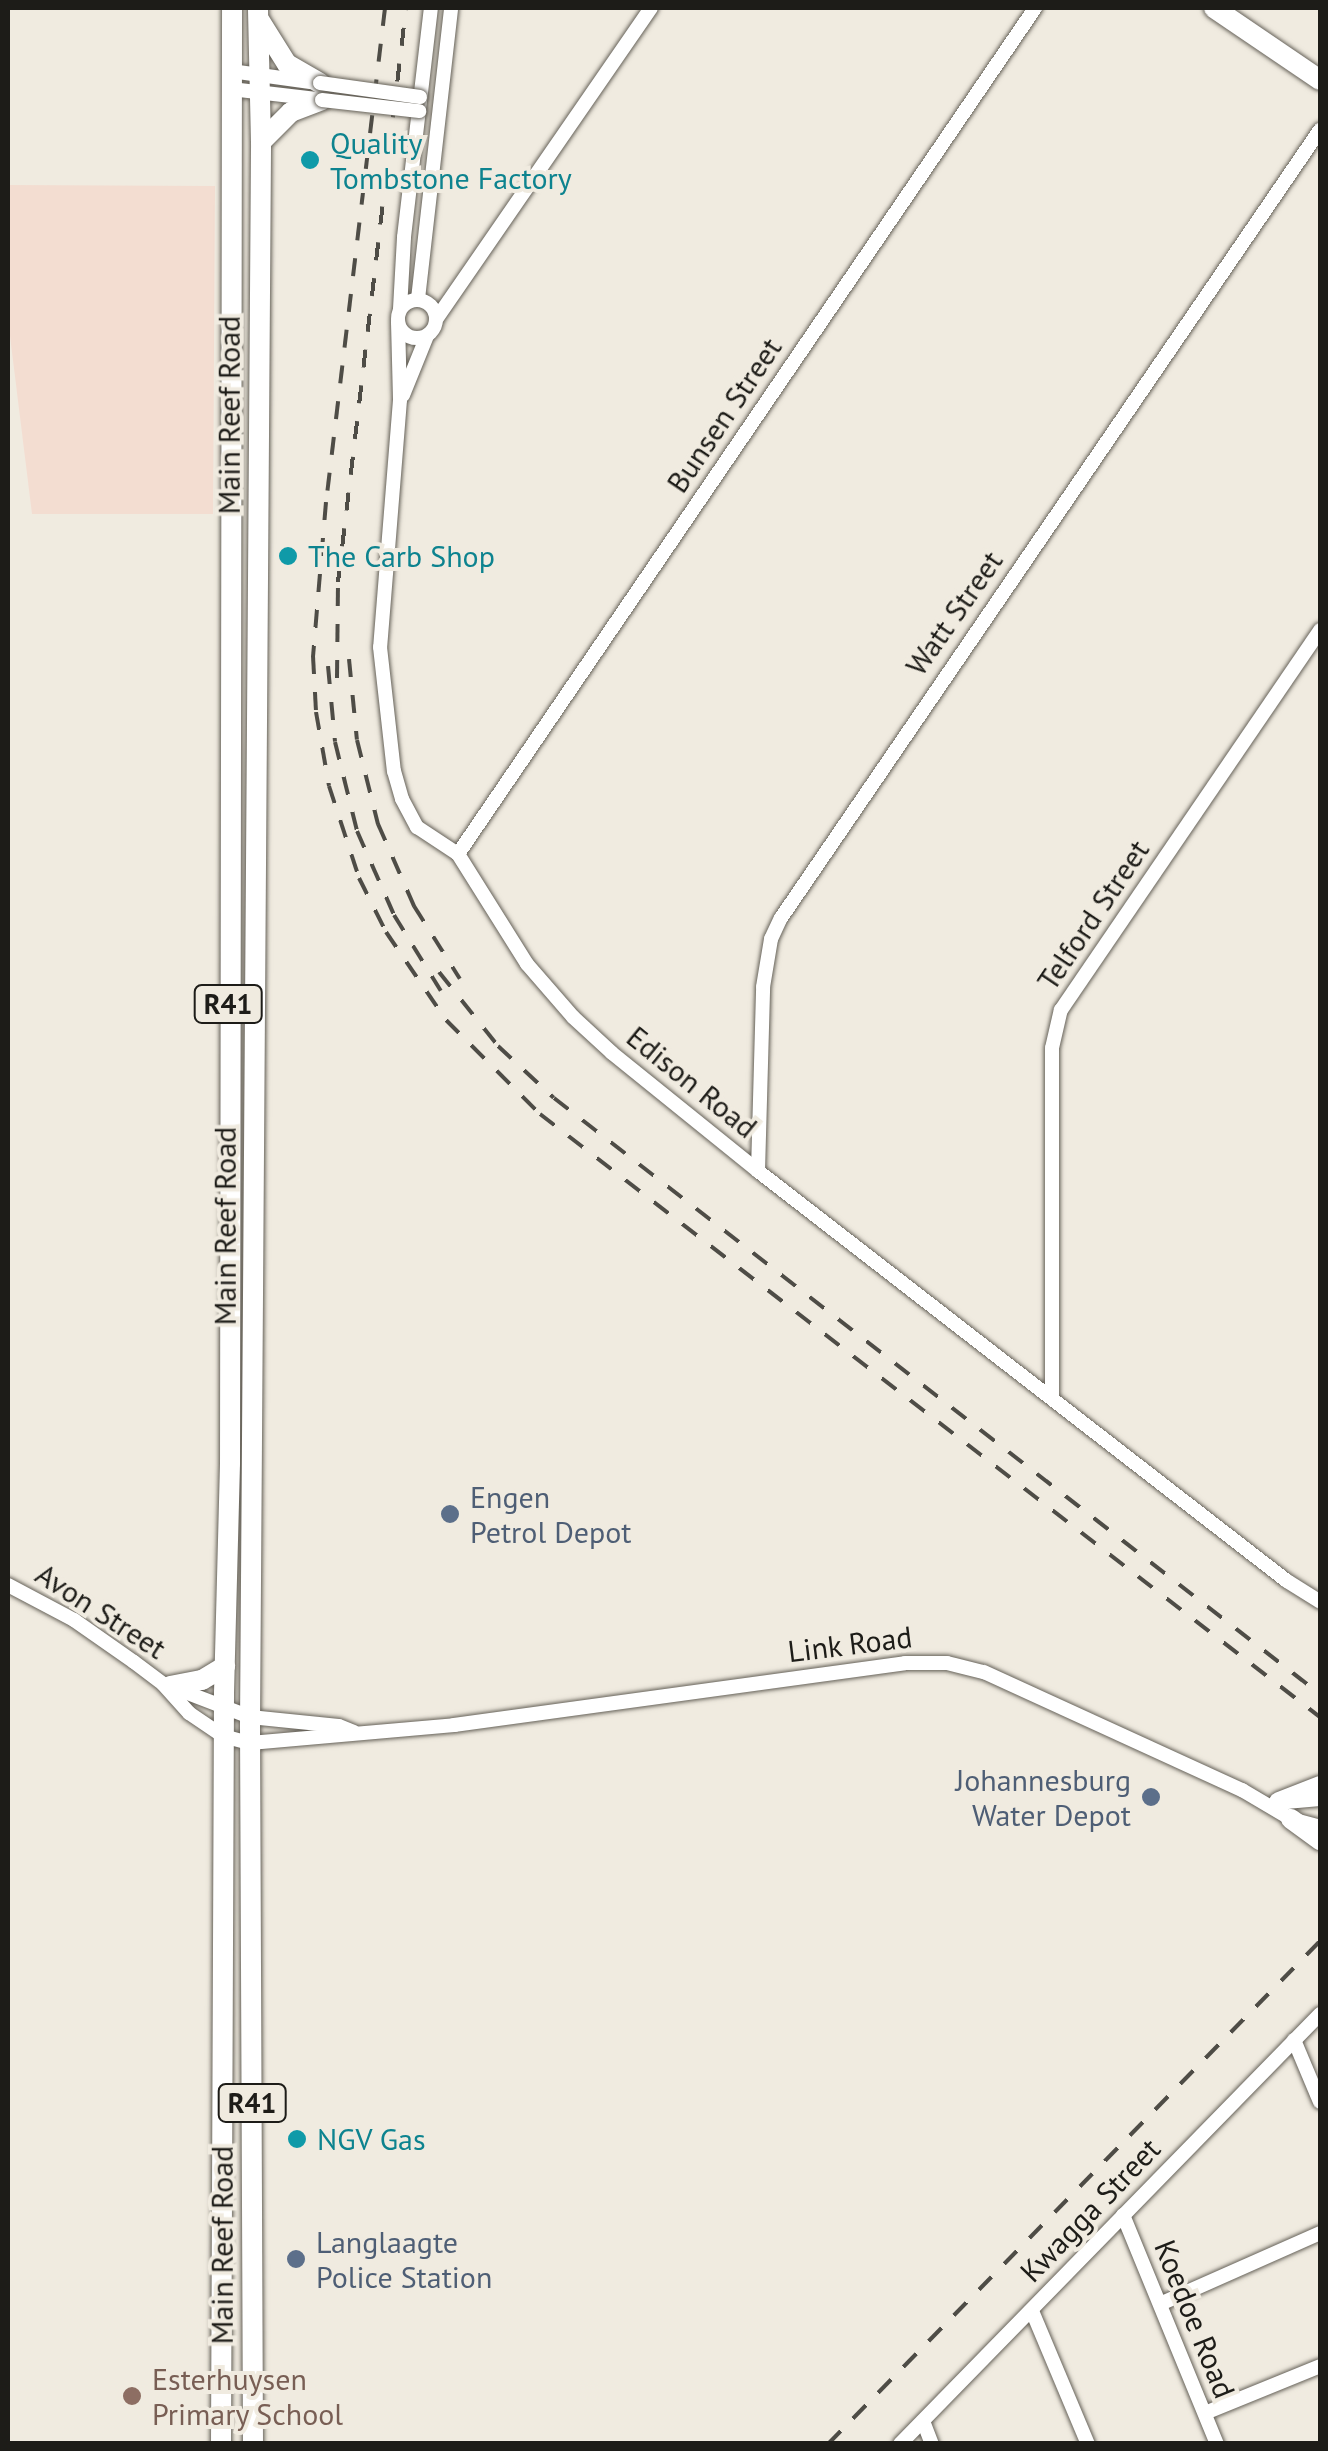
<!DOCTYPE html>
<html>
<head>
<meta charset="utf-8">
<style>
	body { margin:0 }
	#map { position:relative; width:1328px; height:2451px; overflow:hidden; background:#f0ebe0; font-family:"PT Sans",sans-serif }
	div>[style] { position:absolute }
	.industrial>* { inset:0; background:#f3ddd1 }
	.roads { filter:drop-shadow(0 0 2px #656158) drop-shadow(0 0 2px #656158) }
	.minor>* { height:14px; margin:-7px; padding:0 7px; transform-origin:7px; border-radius:7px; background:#fff }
	.minor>.ring { margin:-7px; padding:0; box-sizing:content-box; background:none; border:14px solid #fff; border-radius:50% }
	.primary>* { height:20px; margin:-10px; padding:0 10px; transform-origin:10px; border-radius:10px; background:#fff }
	.rail>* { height:4px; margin-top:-2px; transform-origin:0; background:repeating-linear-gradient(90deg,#4e4c46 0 18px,transparent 0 36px) }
	.bridges { filter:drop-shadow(0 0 2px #656158) drop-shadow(0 0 2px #656158) }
	.minor-bridge>* { height:14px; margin:-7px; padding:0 7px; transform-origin:7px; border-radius:7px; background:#fff }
	.dots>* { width:28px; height:28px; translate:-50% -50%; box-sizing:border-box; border:5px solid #f0ebe0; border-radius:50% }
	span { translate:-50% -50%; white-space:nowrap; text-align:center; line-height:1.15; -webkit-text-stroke:8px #f0ebe0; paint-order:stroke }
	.shield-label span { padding:2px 8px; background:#f0ebe0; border:2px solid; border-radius:8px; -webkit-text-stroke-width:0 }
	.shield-label { font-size:28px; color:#1d1c18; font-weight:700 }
	.culture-label { font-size:30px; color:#0d838f }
	.left { translate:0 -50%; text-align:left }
	.street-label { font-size:30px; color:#1d1c18 }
	.service-label { font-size:30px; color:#4e5e75 }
	.right { translate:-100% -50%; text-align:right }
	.education-label { font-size:30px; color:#785e54 }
	.frame { position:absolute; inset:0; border:10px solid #1d1c18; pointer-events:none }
</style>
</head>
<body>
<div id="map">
	<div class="industrial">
		<i style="clip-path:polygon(8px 185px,215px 186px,213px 514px,32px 514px,8px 320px)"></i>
	</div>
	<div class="roads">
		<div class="minor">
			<i style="left:231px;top:71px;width:80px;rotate:7.9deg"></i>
			<i style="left:231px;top:89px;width:86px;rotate:6.7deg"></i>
			<i style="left:418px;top:299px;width:293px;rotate:-83.5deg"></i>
			<i class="ring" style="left:398px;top:300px;width:24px;height:24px"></i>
			<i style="left:400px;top:309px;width:72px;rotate:-86.8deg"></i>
			<i style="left:404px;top:237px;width:231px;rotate:-83.3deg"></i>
			<i style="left:437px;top:318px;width:377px;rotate:-55.4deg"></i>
			<i style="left:398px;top:322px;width:78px;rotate:88.5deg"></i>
			<i style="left:400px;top:400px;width:248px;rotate:94.6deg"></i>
			<i style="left:380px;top:647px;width:125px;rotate:83.6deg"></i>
			<i style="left:394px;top:771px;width:29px;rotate:74deg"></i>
			<i style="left:402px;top:799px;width:32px;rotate:62deg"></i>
			<i style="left:417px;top:827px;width:49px;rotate:33.4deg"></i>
			<i style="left:458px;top:854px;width:130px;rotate:57.9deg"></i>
			<i style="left:527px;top:964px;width:70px;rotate:49deg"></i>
			<i style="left:573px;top:1017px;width:53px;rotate:42.7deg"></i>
			<i style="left:612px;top:1053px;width:188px;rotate:38.9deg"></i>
			<i style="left:758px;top:1171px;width:669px;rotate:37.78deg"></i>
			<i style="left:1287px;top:1581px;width:39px;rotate:32deg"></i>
			<i style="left:403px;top:395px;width:64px;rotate:-67.9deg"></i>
			<i style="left:458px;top:854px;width:1024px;rotate:-55.7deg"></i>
			<i style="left:758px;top:1171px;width:184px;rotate:-88.4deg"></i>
			<i style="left:763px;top:987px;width:49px;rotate:-80.5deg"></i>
			<i style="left:771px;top:939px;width:23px;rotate:-65deg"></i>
			<i style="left:781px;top:918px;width:955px;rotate:-55.63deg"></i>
			<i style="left:1052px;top:1397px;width:349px;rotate:-90deg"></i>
			<i style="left:1052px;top:1048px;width:39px;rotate:-77deg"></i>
			<i style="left:1061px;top:1010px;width:460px;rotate:-55.7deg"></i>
			<i style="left:8px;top:1585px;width:75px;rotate:27.9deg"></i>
			<i style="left:74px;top:1620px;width:73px;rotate:35deg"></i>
			<i style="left:134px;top:1662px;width:36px;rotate:37deg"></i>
			<i style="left:163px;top:1684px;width:39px;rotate:48deg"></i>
			<i style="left:189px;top:1713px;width:41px;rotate:34.1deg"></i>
			<i style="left:223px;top:1736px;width:28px;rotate:15deg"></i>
			<i style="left:250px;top:1743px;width:205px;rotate:-5deg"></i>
			<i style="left:454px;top:1725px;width:455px;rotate:-7.8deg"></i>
			<i style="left:905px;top:1663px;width:42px"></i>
			<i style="left:947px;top:1663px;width:38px;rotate:14deg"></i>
			<i style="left:984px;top:1672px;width:284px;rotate:24.6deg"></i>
			<i style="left:1242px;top:1790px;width:57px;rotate:30.6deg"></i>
			<i style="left:1291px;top:1819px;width:30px;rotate:15deg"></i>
			<i style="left:172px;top:1687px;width:84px;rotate:21deg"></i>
			<i style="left:250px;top:1717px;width:89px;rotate:5.8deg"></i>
			<i style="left:339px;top:1726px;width:16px;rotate:22deg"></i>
			<i style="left:1286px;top:1802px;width:34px;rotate:-5deg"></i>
			<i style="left:1294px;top:2040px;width:67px;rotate:67.2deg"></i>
			<i style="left:1123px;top:2215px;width:248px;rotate:67.7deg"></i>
			<i style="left:1160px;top:2304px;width:175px;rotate:-23.9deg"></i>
			<i style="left:1032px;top:2311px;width:144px;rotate:67.2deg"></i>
			<i style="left:1205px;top:2413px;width:124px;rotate:-22.2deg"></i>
			<i style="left:923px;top:2421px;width:25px;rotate:69deg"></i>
			<i style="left:900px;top:2444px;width:601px;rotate:-45.67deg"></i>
		</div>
		<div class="primary">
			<i style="left:1214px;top:8px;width:128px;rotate:34.2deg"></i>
			<i style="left:260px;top:21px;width:51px;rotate:57.9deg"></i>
			<i style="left:287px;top:64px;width:38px;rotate:30deg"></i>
			<i style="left:261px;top:142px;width:42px;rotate:-45deg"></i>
			<i style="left:291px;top:112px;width:33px;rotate:-21deg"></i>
			<i style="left:170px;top:1686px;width:33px;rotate:-11deg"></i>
			<i style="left:202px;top:1680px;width:27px;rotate:-31deg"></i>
			<i style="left:1279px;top:1802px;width:44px;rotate:-21.3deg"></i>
			<i style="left:1291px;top:1819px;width:36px;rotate:36deg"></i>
			<i style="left:221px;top:2444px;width:751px;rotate:-89.77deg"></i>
			<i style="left:224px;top:1693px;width:230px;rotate:-88.5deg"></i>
			<i style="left:230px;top:1463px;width:1455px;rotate:-89.92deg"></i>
			<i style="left:253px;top:2444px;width:719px;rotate:-90.24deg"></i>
			<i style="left:250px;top:1725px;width:1583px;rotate:-89.6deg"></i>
			<i style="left:261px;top:142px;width:134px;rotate:-91.3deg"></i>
		</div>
	</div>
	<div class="rail">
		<i style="left:385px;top:8px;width:498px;rotate:96.8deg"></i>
		<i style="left:326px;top:502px;width:155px;rotate:94.8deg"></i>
		<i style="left:313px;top:656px;width:56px;rotate:86.9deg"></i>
		<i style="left:316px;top:712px;width:75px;rotate:80deg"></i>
		<i style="left:329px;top:786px;width:97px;rotate:71.9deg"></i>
		<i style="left:359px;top:878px;width:60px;rotate:63.4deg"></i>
		<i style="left:386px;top:932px;width:107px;rotate:55.7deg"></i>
		<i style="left:446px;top:1020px;width:133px;rotate:45deg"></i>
		<i style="left:540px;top:1114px;width:986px;rotate:37.71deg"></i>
		<i style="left:349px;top:659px;width:81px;rotate:84.4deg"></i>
		<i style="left:357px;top:740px;width:87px;rotate:76deg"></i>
		<i style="left:378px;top:824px;width:90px;rotate:66.3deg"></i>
		<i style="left:414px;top:906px;width:86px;rotate:57.8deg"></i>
		<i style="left:328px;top:666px;width:76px;rotate:84.7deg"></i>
		<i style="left:335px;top:742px;width:92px;rotate:76.1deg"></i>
		<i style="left:357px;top:831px;width:92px;rotate:66.2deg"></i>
		<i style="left:394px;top:915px;width:89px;rotate:58.3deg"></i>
		<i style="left:337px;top:678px;width:96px;rotate:-89.4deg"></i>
		<i style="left:338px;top:582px;width:578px;rotate:-83.24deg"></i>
		<i style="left:439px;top:972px;width:95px;rotate:51.4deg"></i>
		<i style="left:498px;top:1046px;width:76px;rotate:42.9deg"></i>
		<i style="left:554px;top:1098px;width:971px;rotate:37.89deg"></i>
		<i style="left:828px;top:2444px;width:704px;rotate:-45.63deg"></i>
	</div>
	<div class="bridges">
		<div class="minor-bridge">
			<i style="left:320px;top:83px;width:101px;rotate:8deg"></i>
			<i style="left:322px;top:100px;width:98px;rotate:6.5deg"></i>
		</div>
	</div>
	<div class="dots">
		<i style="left:310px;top:160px;background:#0f9aa8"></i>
		<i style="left:288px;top:556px;background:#0f9aa8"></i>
		<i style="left:450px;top:1514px;background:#5c6f8a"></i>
		<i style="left:1151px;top:1797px;background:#5c6f8a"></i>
		<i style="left:297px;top:2139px;background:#0f9aa8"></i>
		<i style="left:296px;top:2259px;background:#5c6f8a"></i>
		<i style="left:132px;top:2396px;background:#8d6e63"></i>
	</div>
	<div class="shield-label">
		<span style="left:228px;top:1004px">R41</span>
		<span style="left:252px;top:2103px">R41</span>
	</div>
	<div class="culture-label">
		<span class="left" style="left:330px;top:160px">Quality<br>Tombstone Factory</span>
		<span class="left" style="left:308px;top:556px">The Carb Shop</span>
		<span class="left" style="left:317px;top:2139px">NGV Gas</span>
	</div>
	<div class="street-label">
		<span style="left:229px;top:415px;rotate:-90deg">Main Reef Road</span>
		<span style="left:724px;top:415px;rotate:-56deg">Bunsen Street</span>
		<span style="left:954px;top:613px;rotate:-55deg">Watt Street</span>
		<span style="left:1093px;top:915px;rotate:-56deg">Telford Street</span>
		<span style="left:692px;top:1082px;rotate:39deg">Edison Road</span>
		<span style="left:225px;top:1226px;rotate:-90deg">Main Reef Road</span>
		<span style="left:101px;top:1611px;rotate:33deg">Avon Street</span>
		<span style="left:850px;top:1644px;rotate:-7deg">Link Road</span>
		<span style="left:1090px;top:2210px;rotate:-46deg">Kwagga Street</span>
		<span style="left:222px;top:2245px;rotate:-90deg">Main Reef Road</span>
		<span style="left:1195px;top:2319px;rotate:68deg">Koedoe Road</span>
	</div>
	<div class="service-label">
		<span class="left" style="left:470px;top:1514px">Engen<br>Petrol Depot</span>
		<span class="right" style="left:1131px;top:1797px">Johannesburg<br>Water Depot</span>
		<span class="left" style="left:316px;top:2259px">Langlaagte<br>Police Station</span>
	</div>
	<div class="education-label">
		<span class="left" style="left:152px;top:2396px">Esterhuysen<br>Primary School</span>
	</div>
	<div class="frame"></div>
</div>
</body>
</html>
